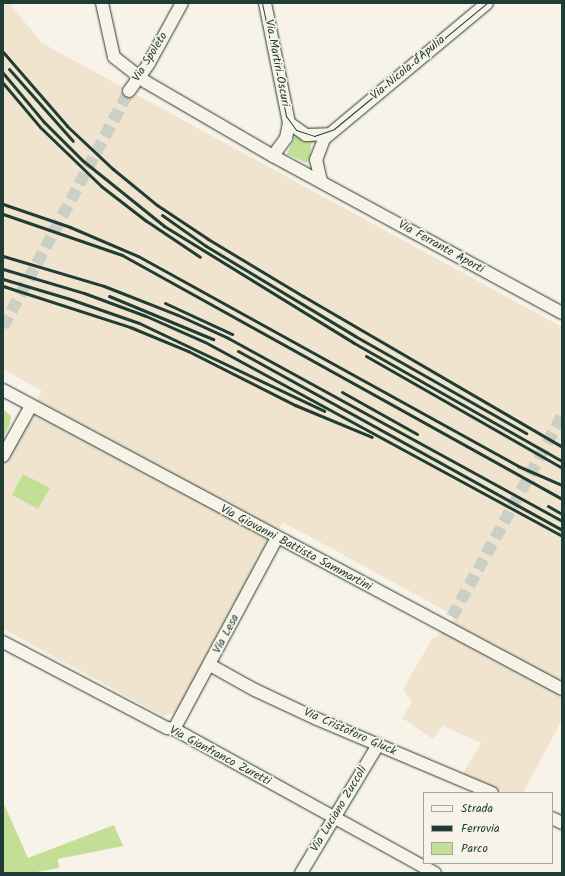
<!DOCTYPE html>
<html>
<head>
<meta charset="utf-8">
<style>
	body { margin:0 }
	#map { position:relative; width:565px; height:876px; overflow:hidden; background:#f7f3e8; font-family:Kalam,sans-serif }
	div>[style] { position:absolute }
	.built>* { inset:0; background:#f1e4cf }
	.green>* { inset:0; background:#c3de95 }
	.minor-tunnel>* { height:12px; margin-top:-6px; transform-origin:0; background:repeating-linear-gradient(90deg,#cccfc4 0 12px,transparent 0 18px) }
	.roads { filter:drop-shadow(0 0 1px #1f3d34) drop-shadow(0 0 1px #1f3d34) }
	.minor>* { height:12px; margin:-6px; padding:0 6px; transform-origin:6px; border-radius:6px; background:#f7f3e8 }
	.tram>* { height:1px; margin:-0.5px; padding:0 0.5px; transform-origin:0.5px; border-radius:0.5px; background:#1f3d34 }
	.rail>* { height:3px; margin:-1.5px; padding:0 1.5px; transform-origin:1.5px; border-radius:1.5px; background:#1f3d34 }
	span { translate:-50% -50%; white-space:nowrap; text-align:center; line-height:1.15; -webkit-text-stroke:3.5px #f7f3e8; paint-order:stroke }
	.street-label { font-size:12px; color:#1f3d34 }
	.frame { position:absolute; inset:0; border:4px solid #1f3d34; pointer-events:none }
	.legend { position:absolute; left:423px; top:792px; width:130px; height:72px; box-sizing:border-box; background:#f7f3e8; border:1px solid #a1aaa0; margin:0; padding:5px 7px; list-style:none; font-size:12px; color:#1f3d34 }
	.legend li { display:flex; align-items:center; gap:8px; height:20px }
	.legend b { width:20px; border:1px solid #a1aaa0 }
</style>
</head>
<body>
<div id="map">
	<div class="built">
		<i style="clip-path:polygon(3px 3px,9px 3px,42px 43px,562px 327px,562px 720px,523px 793px,497px 793px,460px 778px,481px 743px,443px 726px,433px 739px,402px 718px,412px 702px,403px 689px,432px 639px,447px 629px,455px 616px,283px 522px,176px 712px,163px 716px,3px 629px,3px 463px,42px 391px,3px 369px)"></i>
	</div>
	<div class="green">
		<i style="clip-path:polygon(296px 134px,316px 139px,311px 144px,310px 160px,306px 163px,287px 154px)"></i>
		<i style="clip-path:polygon(3px 409px,11px 416px,10px 424px,3px 438px)"></i>
		<i style="clip-path:polygon(23px 474px,50px 488px,38px 509px,12px 495px)"></i>
		<i style="clip-path:polygon(3px 802px,28px 858px,114px 825px,123px 846px,58px 859px,59px 868px,31px 873px,3px 873px)"></i>
	</div>
	<div class="minor-tunnel">
		<i style="left:3px;top:327px;width:268px;rotate:-61.9deg"></i>
		<i style="left:452px;top:617px;width:229px;rotate:-61.3deg"></i>
	</div>
	<div class="roads">
		<div class="minor">
			<i style="left:102px;top:3px;width:55px;rotate:77.5deg"></i>
			<i style="left:114px;top:57px;width:41px;rotate:38deg"></i>
			<i style="left:146px;top:82px;width:147px;rotate:30.2deg"></i>
			<i style="left:273px;top:156px;width:329px;rotate:28.5deg"></i>
			<i style="left:265px;top:3px;width:122px;rotate:78.7deg"></i>
			<i style="left:289px;top:123px;width:15px;rotate:101deg"></i>
			<i style="left:286px;top:138px;width:22px;rotate:126deg"></i>
			<i style="left:129px;top:91px;width:34px;rotate:-54deg"></i>
			<i style="left:149px;top:63px;width:68px;rotate:-61.2deg"></i>
			<i style="left:289px;top:123px;width:21px;rotate:35deg"></i>
			<i style="left:306px;top:135px;width:23px;rotate:-2deg"></i>
			<i style="left:321px;top:181px;width:22px;rotate:-103deg"></i>
			<i style="left:316px;top:160px;width:22px;rotate:-69deg"></i>
			<i style="left:324px;top:139px;width:212px;rotate:-39.8deg"></i>
			<i style="left:3px;top:390px;width:634px;rotate:28.14deg"></i>
			<i style="left:3px;top:456px;width:57px;rotate:-60.8deg"></i>
			<i style="left:3px;top:642px;width:185px;rotate:27.7deg"></i>
			<i style="left:167px;top:728px;width:7px;rotate:8deg"></i>
			<i style="left:174px;top:729px;width:298px;rotate:28.9deg"></i>
			<i style="left:210px;top:665px;width:51px;rotate:29.1deg"></i>
			<i style="left:255px;top:690px;width:68px;rotate:25.1deg"></i>
			<i style="left:317px;top:719px;width:190px;rotate:22.9deg"></i>
			<i style="left:174px;top:729px;width:217px;rotate:-61.7deg"></i>
			<i style="left:552px;top:818px;width:11px;rotate:27deg"></i>
			<i style="left:301px;top:873px;width:149px;rotate:-59deg"></i>
		</div>
	</div>
	<div class="tram">
		<i style="left:262px;top:3px;width:116px;rotate:78deg"></i>
		<i style="left:286px;top:116px;width:17px;rotate:54deg"></i>
		<i style="left:296px;top:130px;width:19px;rotate:18deg"></i>
		<i style="left:314px;top:136px;width:21px;rotate:-19deg"></i>
		<i style="left:334px;top:129px;width:198px;rotate:-39.5deg"></i>
	</div>
	<div class="rail">
		<i style="left:3px;top:52px;width:98px;rotate:49.1deg"></i>
		<i style="left:67px;top:126px;width:63px;rotate:43.1deg"></i>
		<i style="left:113px;top:169px;width:57px;rotate:39.3deg"></i>
		<i style="left:157px;top:205px;width:61px;rotate:33.7deg"></i>
		<i style="left:208px;top:239px;width:111px;rotate:31deg"></i>
		<i style="left:303px;top:296px;width:300px;rotate:30.2deg"></i>
		<i style="left:9px;top:69px;width:96px;rotate:48.4deg"></i>
		<i style="left:3px;top:73px;width:64px;rotate:50.1deg"></i>
		<i style="left:44px;top:122px;width:54px;rotate:45deg"></i>
		<i style="left:82px;top:160px;width:105px;rotate:38.8deg"></i>
		<i style="left:164px;top:226px;width:223px;rotate:31.6deg"></i>
		<i style="left:354px;top:343px;width:239px;rotate:29.6deg"></i>
		<i style="left:3px;top:83px;width:57px;rotate:49.9deg"></i>
		<i style="left:40px;top:127px;width:85px;rotate:44deg"></i>
		<i style="left:101px;top:186px;width:56px;rotate:37.7deg"></i>
		<i style="left:145px;top:220px;width:66px;rotate:33.9deg"></i>
		<i style="left:3px;top:204px;width:71px;rotate:18.9deg"></i>
		<i style="left:70px;top:227px;width:74px;rotate:23.1deg"></i>
		<i style="left:138px;top:256px;width:434px;rotate:28.9deg"></i>
		<i style="left:518px;top:466px;width:48px;rotate:23.4deg"></i>
		<i style="left:3px;top:214px;width:126px;rotate:19deg"></i>
		<i style="left:122px;top:255px;width:503px;rotate:29.01deg"></i>
		<i style="left:162px;top:215px;width:54px;rotate:35.2deg"></i>
		<i style="left:206px;top:246px;width:174px;rotate:31.1deg"></i>
		<i style="left:355px;top:336px;width:197px;rotate:29.6deg"></i>
		<i style="left:3px;top:256px;width:105px;rotate:16.5deg"></i>
		<i style="left:104px;top:286px;width:79px;rotate:21.4deg"></i>
		<i style="left:178px;top:315px;width:55px;rotate:24.7deg"></i>
		<i style="left:228px;top:338px;width:381px;rotate:28.7deg"></i>
		<i style="left:3px;top:269px;width:84px;rotate:16.5deg"></i>
		<i style="left:84px;top:293px;width:66px;rotate:20.4deg"></i>
		<i style="left:146px;top:316px;width:64px;rotate:23.8deg"></i>
		<i style="left:205px;top:342px;width:406px;rotate:28.5deg"></i>
		<i style="left:3px;top:279px;width:70px;rotate:16.6deg"></i>
		<i style="left:70px;top:299px;width:73px;rotate:19.2deg"></i>
		<i style="left:139px;top:323px;width:205px;rotate:25.4deg"></i>
		<i style="left:3px;top:286px;width:133px;rotate:17.9deg"></i>
		<i style="left:130px;top:327px;width:63px;rotate:22.5deg"></i>
		<i style="left:188px;top:351px;width:120px;rotate:26.8deg"></i>
		<i style="left:295px;top:405px;width:83px;rotate:22.6deg"></i>
		<i style="left:109px;top:296px;width:113px;rotate:22.5deg"></i>
		<i style="left:165px;top:303px;width:74px;rotate:24.8deg"></i>
		<i style="left:238px;top:351px;width:370px;rotate:28.9deg"></i>
		<i style="left:366px;top:356px;width:226px;rotate:29.7deg"></i>
		<i style="left:342px;top:392px;width:86px;rotate:29.2deg"></i>
		<i style="left:548px;top:506px;width:16px;rotate:30deg"></i>
	</div>
	<div class="street-label">
		<span style="left:150px;top:57px;rotate:-58deg">Via Spoleto</span>
		<span style="left:277px;top:63px;rotate:79deg">Via Martiri Oscuri</span>
		<span style="left:408px;top:68px;rotate:-40deg">Via Nicola d'Apulia</span>
		<span style="left:441px;top:247px;rotate:29deg">Via Ferrante Aporti</span>
		<span style="left:296px;top:548px;rotate:28deg">Via Giovanni Battista Sammartini</span>
		<span style="left:226px;top:634px;rotate:-62deg">Via Lesa</span>
		<span style="left:350px;top:732px;rotate:24deg">Via Cristoforo Gluck</span>
		<span style="left:220px;top:756px;rotate:28deg">Via Gianfranco Zuretti</span>
		<span style="left:339px;top:809px;rotate:-59deg">Via Luciano Zuccoli</span>
	</div>
	<div class="frame"></div>
	<ul class="legend">
	<li><b style="height:5px;background:#f7f3e8"></b>Strada</li>
	<li><b style="height:5px;background:#1f3d34"></b>Ferrovia</li>
	<li><b style="height:11px;background:#c3de95"></b>Parco</li>
	</ul>
</div>
</body>
</html>
